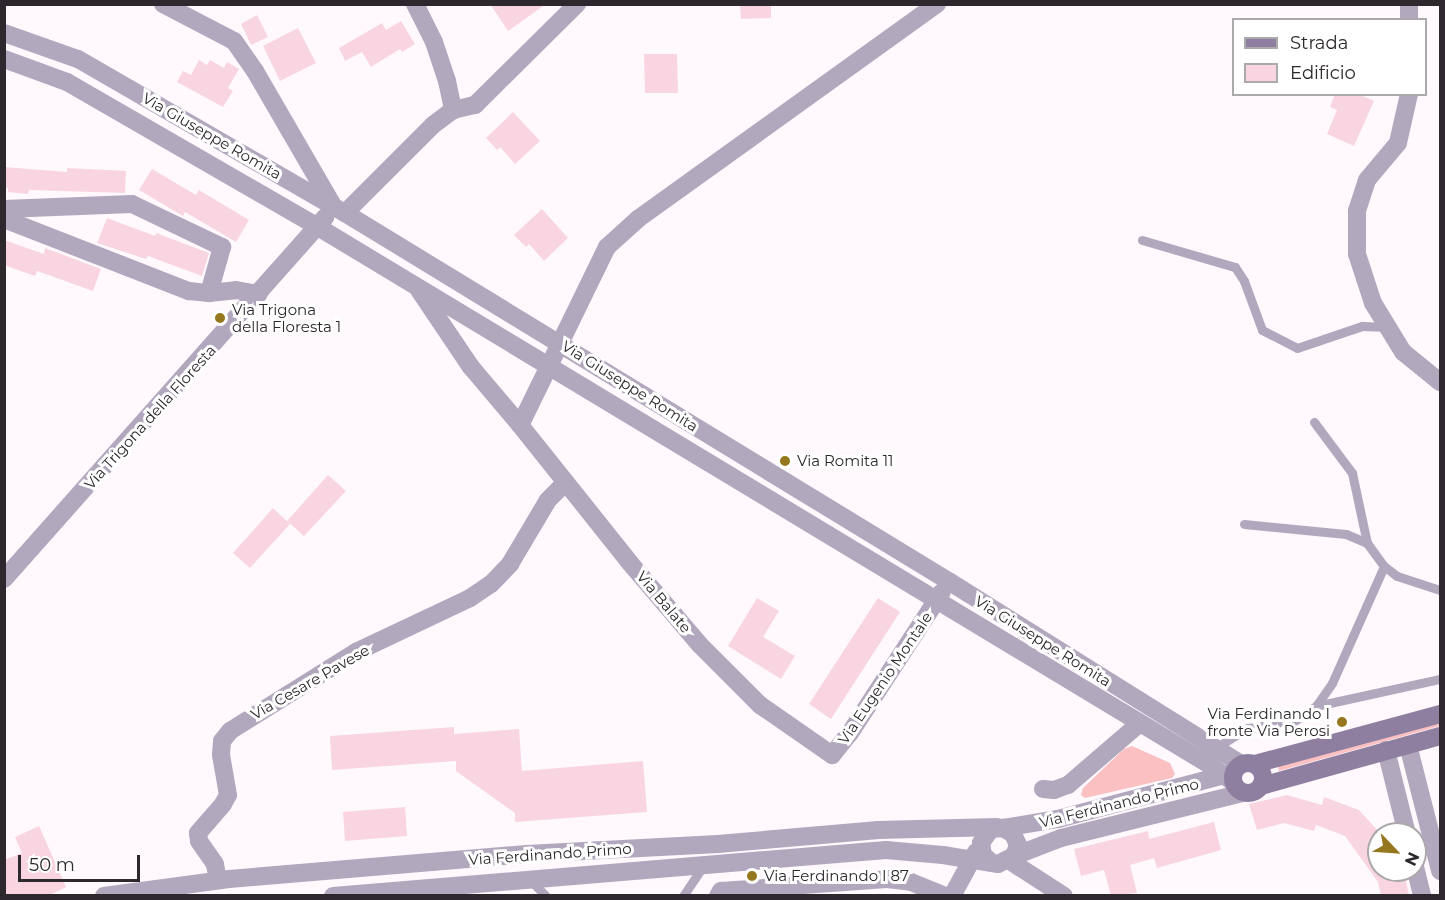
<!DOCTYPE html>
<html>
<head>
<meta charset="utf-8">
<style>
	body { margin:0 }
	#map { position:relative; width:1445px; height:900px; overflow:hidden; background:#fff9fe; font-family:Montserrat,sans-serif }
	div>[style] { position:absolute }
	.green>* { inset:0; background:#fbc0c1 }
	.building>* { inset:0; background:#f9d5e2 }
	.lane>* { height:9px; margin:-4.5px; padding:0 4.5px; transform-origin:4.5px; border-radius:4.5px; background:#b2a8be }
	.street>* { height:18px; margin:-9px; padding:0 9px; transform-origin:9px; border-radius:9px; background:#b2a8be }
	.secondary>* { height:18px; margin:-9px; padding:0 9px; transform-origin:9px; border-radius:9px; background:#8e7fa0 }
	.secondary>.ring { margin:-9px; padding:0; box-sizing:content-box; background:none; border:18px solid #8e7fa0; border-radius:50% }
	.dots>* { width:16px; height:16px; translate:-50% -50%; box-sizing:border-box; border:3px solid #fff; border-radius:50% }
	span { translate:-50% -50%; white-space:nowrap; text-align:center; line-height:1.15; -webkit-text-stroke:6px #fff; paint-order:stroke }
	.street-label { font-size:15px; color:#2d282d }
	.poi-label { font-size:15px; color:#2d282d }
	.left { translate:0 -50%; text-align:left }
	.right { translate:-100% -50%; text-align:right }
	.frame { position:absolute; inset:0; border:6px solid #2d282d; pointer-events:none }
	.legend { position:absolute; left:1232px; top:18px; width:195px; height:78px; box-sizing:border-box; background:#fff; border:2px solid #aba9ab; margin:0; padding:8px 10px; list-style:none; font-size:18px; color:#2d282d }
	.legend li { display:flex; align-items:center; gap:12px; height:30px }
	.legend b { width:30px; border:2px solid #aba9ab }
	.north { position:absolute; left:1367px; top:822px; width:60px; height:60px; box-sizing:border-box; background:#fff; border:2px solid #aba9ab; border-radius:50%; rotate:115deg; font-size:16px; font-weight:700; line-height:24px; text-align:center; color:#2d282d }
	.north::after { content:''; display:block; margin:auto; width:21px; height:27px; background:#95771e; clip-path:polygon(50% 0,100% 100%,50% 72%,0 100%) }
	.scale { position:absolute; left:18px; top:855px; width:122px; height:27px; box-sizing:border-box; border:3px solid #2d282d; border-top:0; padding-left:8px; font-size:18px; line-height:21px; white-space:nowrap; color:#2d282d; -webkit-text-stroke:4px #fff; paint-order:stroke }
</style>
</head>
<body>
<div id="map">
	<div class="green">
		<i style="clip-path:polygon(1440px 721px,1440px 726px,1279px 771px,1278px 766px)"></i>
		<i style="clip-path:polygon(1132px 746px,1170px 763px,1175px 774px,1172px 778px,1085px 798px,1081px 795px,1083px 788px,1124px 749px)"></i>
	</div>
	<div class="building">
		<i style="clip-path:polygon(490px 4px,546px 4px,508px 31px)"></i>
		<i style="clip-path:polygon(740px 4px,771px 4px,771px 18px,741px 19px)"></i>
		<i style="clip-path:polygon(257px 15px,268px 37px,251px 45px,241px 24px)"></i>
		<i style="clip-path:polygon(401px 21px,415px 44px,402px 52px,400px 49px,371px 67px,362px 52px,345px 61px,339px 48px,382px 23px,386px 30px)"></i>
		<i style="clip-path:polygon(298px 28px,316px 63px,280px 81px,263px 46px)"></i>
		<i style="clip-path:polygon(644px 54px,677px 54px,678px 93px,645px 93px)"></i>
		<i style="clip-path:polygon(199px 60px,207px 65px,210px 60px,224px 68px,227px 62px,239px 69px,228px 88px,233px 91px,223px 107px,177px 82px,183px 71px,191px 75px)"></i>
		<i style="clip-path:polygon(1335px 94px,1358px 94px,1374px 101px,1354px 146px,1327px 134px,1337px 110px,1330px 107px)"></i>
		<i style="clip-path:polygon(513px 112px,540px 141px,515px 164px,500px 147px,497px 150px,486px 138px)"></i>
		<i style="clip-path:polygon(4px 167px,67px 172px,67px 168px,126px 171px,125px 193px,29px 190px,28px 194px,8px 192px,8px 188px,4px 188px)"></i>
		<i style="clip-path:polygon(152px 169px,196px 195px,199px 190px,249px 220px,236px 242px,185px 212px,183px 216px,139px 190px)"></i>
		<i style="clip-path:polygon(542px 209px,568px 238px,544px 261px,529px 244px,526px 247px,514px 235px)"></i>
		<i style="clip-path:polygon(107px 218px,155px 236px,156px 233px,209px 253px,202px 276px,148px 256px,146px 259px,97px 243px)"></i>
		<i style="clip-path:polygon(4px 240px,44px 254px,45px 248px,101px 269px,93px 291px,37px 271px,35px 276px,4px 265px)"></i>
		<i style="clip-path:polygon(328px 475px,346px 491px,304px 536px,287px 521px)"></i>
		<i style="clip-path:polygon(273px 508px,290px 524px,250px 568px,233px 553px)"></i>
		<i style="clip-path:polygon(757px 598px,779px 611px,763px 637px,795px 656px,781px 679px,728px 646px)"></i>
		<i style="clip-path:polygon(878px 598px,900px 612px,831px 719px,809px 704px)"></i>
		<i style="clip-path:polygon(454px 727px,454px 734px,519px 729px,522px 771px,643px 761px,647px 812px,515px 822px,515px 813px,456px 771px,456px 761px,332px 770px,330px 736px)"></i>
		<i style="clip-path:polygon(1287px 795px,1322px 805px,1324px 797px,1359px 810px,1379px 832px,1379px 870px,1404px 870px,1409px 896px,1381px 896px,1378px 882px,1345px 836px,1316px 825px,1314px 831px,1284px 823px,1257px 830px,1249px 804px)"></i>
		<i style="clip-path:polygon(405px 807px,407px 836px,345px 841px,343px 812px)"></i>
		<i style="clip-path:polygon(1214px 822px,1221px 850px,1157px 868px,1154px 858px,1130px 865px,1137px 893px,1111px 896px,1104px 870px,1081px 876px,1074px 849px,1148px 831px,1149px 839px)"></i>
		<i style="clip-path:polygon(39px 826px,66px 887px,48px 896px,4px 896px,4px 860px,22px 853px,15px 837px)"></i>
	</div>
	<div class="lane">
		<i style="left:1142px;top:240px;width:97px;rotate:16.2deg"></i>
		<i style="left:1235px;top:267px;width:17px;rotate:57deg"></i>
		<i style="left:1244px;top:281px;width:52px;rotate:69.8deg"></i>
		<i style="left:1262px;top:330px;width:39px;rotate:27deg"></i>
		<i style="left:1297px;top:348px;width:69px;rotate:-18.7deg"></i>
		<i style="left:1362px;top:326px;width:26px;rotate:2deg"></i>
		<i style="left:1314px;top:422px;width:64px;rotate:53.3deg"></i>
		<i style="left:1352px;top:473px;width:72px;rotate:77.9deg"></i>
		<i style="left:1244px;top:524px;width:102px;rotate:5.6deg"></i>
		<i style="left:1346px;top:534px;width:23px;rotate:23deg"></i>
		<i style="left:1367px;top:543px;width:29px;rotate:54deg"></i>
		<i style="left:1384px;top:566px;width:16px;rotate:38deg"></i>
		<i style="left:1397px;top:576px;width:45px;rotate:18deg"></i>
		<i style="left:1316px;top:706px;width:127px;rotate:-12.3deg"></i>
		<i style="left:1217px;top:747px;width:36px;rotate:-32deg"></i>
		<i style="left:1248px;top:728px;width:45px;rotate:-7.6deg"></i>
		<i style="left:1293px;top:722px;width:28px;rotate:-35deg"></i>
		<i style="left:1316px;top:706px;width:28px;rotate:-55deg"></i>
		<i style="left:1332px;top:683px;width:128px;rotate:-66deg"></i>
		<i style="left:531px;top:881px;width:21px;rotate:45deg"></i>
		<i style="left:683px;top:896px;width:37px;rotate:-56deg"></i>
	</div>
	<div class="street">
		<i style="left:163px;top:4px;width:80px;rotate:27.5deg"></i>
		<i style="left:234px;top:41px;width:37px;rotate:55deg"></i>
		<i style="left:255px;top:71px;width:154px;rotate:59.9deg"></i>
		<i style="left:415px;top:4px;width:42px;rotate:63.4deg"></i>
		<i style="left:434px;top:42px;width:41px;rotate:71.6deg"></i>
		<i style="left:447px;top:81px;width:30px;rotate:78deg"></i>
		<i style="left:937px;top:4px;width:368px;rotate:144.3deg"></i>
		<i style="left:638px;top:219px;width:42px;rotate:137.9deg"></i>
		<i style="left:607px;top:247px;width:198px;rotate:116deg"></i>
		<i style="left:520px;top:425px;width:176px;rotate:51.4deg"></i>
		<i style="left:630px;top:563px;width:108px;rotate:49.5deg"></i>
		<i style="left:700px;top:645px;width:85px;rotate:45deg"></i>
		<i style="left:760px;top:705px;width:88px;rotate:34.8deg"></i>
		<i style="left:832px;top:755px;width:28px;rotate:-51deg"></i>
		<i style="left:850px;top:733px;width:168px;rotate:-56.9deg"></i>
		<i style="left:1409px;top:4px;width:16px;rotate:90deg"></i>
		<i style="left:4px;top:33px;width:78px;rotate:19.4deg"></i>
		<i style="left:78px;top:59px;width:308px;rotate:30deg"></i>
		<i style="left:345px;top:213px;width:709px;rotate:31.38deg"></i>
		<i style="left:950px;top:582px;width:343px;rotate:32deg"></i>
		<i style="left:4px;top:59px;width:67px;rotate:20.1deg"></i>
		<i style="left:67px;top:82px;width:290px;rotate:30deg"></i>
		<i style="left:318px;top:227px;width:1045px;rotate:31.1deg"></i>
		<i style="left:1213px;top:767px;width:25px;rotate:37deg"></i>
		<i style="left:1409px;top:94px;width:50px;rotate:102.7deg"></i>
		<i style="left:1398px;top:143px;width:48px;rotate:130deg"></i>
		<i style="left:1367px;top:180px;width:33px;rotate:108deg"></i>
		<i style="left:1357px;top:211px;width:43px;rotate:90deg"></i>
		<i style="left:1357px;top:254px;width:52px;rotate:71.9deg"></i>
		<i style="left:1373px;top:303px;width:57px;rotate:58.5deg"></i>
		<i style="left:1403px;top:352px;width:48px;rotate:39deg"></i>
		<i style="left:4px;top:209px;width:128px;rotate:-2.2deg"></i>
		<i style="left:132px;top:204px;width:100px;rotate:25.5deg"></i>
		<i style="left:222px;top:247px;width:48px;rotate:105.8deg"></i>
		<i style="left:345px;top:213px;width:124px;rotate:-45deg"></i>
		<i style="left:433px;top:125px;width:25px;rotate:-37deg"></i>
		<i style="left:453px;top:110px;width:23px;rotate:-13deg"></i>
		<i style="left:475px;top:105px;width:144px;rotate:-44.7deg"></i>
		<i style="left:4px;top:219px;width:199px;rotate:21.3deg"></i>
		<i style="left:189px;top:291px;width:20px;rotate:6deg"></i>
		<i style="left:209px;top:293px;width:27px;rotate:-6deg"></i>
		<i style="left:236px;top:290px;width:23px;rotate:10deg"></i>
		<i style="left:419px;top:290px;width:93px;rotate:56deg"></i>
		<i style="left:471px;top:367px;width:76px;rotate:49.8deg"></i>
		<i style="left:4px;top:579px;width:484px;rotate:-48.4deg"></i>
		<i style="left:1408px;top:745px;width:130px;rotate:75.7deg"></i>
		<i style="left:1386px;top:750px;width:87px;rotate:76deg"></i>
		<i style="left:1043px;top:789px;width:11px;rotate:5deg"></i>
		<i style="left:1054px;top:790px;width:15px;rotate:-20deg"></i>
		<i style="left:1068px;top:785px;width:95px;rotate:-40.7deg"></i>
		<i style="left:1003px;top:828px;width:56px;rotate:-9.3deg"></i>
		<i style="left:1058px;top:819px;width:180px;rotate:-14.8deg"></i>
		<i style="left:1014px;top:856px;width:50px;rotate:-21deg"></i>
		<i style="left:1061px;top:838px;width:187px;rotate:-13.9deg"></i>
		<i style="left:1010px;top:861px;width:64px;rotate:32.9deg"></i>
		<i style="left:1415px;top:867px;width:30px;rotate:76deg"></i>
		<i style="left:218px;top:880px;width:16px;rotate:-101deg"></i>
		<i style="left:215px;top:864px;width:28px;rotate:-125deg"></i>
		<i style="left:199px;top:841px;width:8px;rotate:-97deg"></i>
		<i style="left:198px;top:833px;width:38px;rotate:-49deg"></i>
		<i style="left:223px;top:804px;width:10px;rotate:-61deg"></i>
		<i style="left:228px;top:795px;width:41px;rotate:-99.9deg"></i>
		<i style="left:221px;top:755px;width:14px;rotate:-86deg"></i>
		<i style="left:222px;top:741px;width:13px;rotate:-51deg"></i>
		<i style="left:230px;top:731px;width:149px;rotate:-32.1deg"></i>
		<i style="left:356px;top:652px;width:126px;rotate:-25.3deg"></i>
		<i style="left:470px;top:598px;width:25px;rotate:-34deg"></i>
		<i style="left:491px;top:584px;width:28px;rotate:-46deg"></i>
		<i style="left:510px;top:564px;width:74px;rotate:-59.3deg"></i>
		<i style="left:548px;top:500px;width:25px;rotate:-45deg"></i>
		<i style="left:104px;top:896px;width:126px;rotate:-7.7deg"></i>
		<i style="left:229px;top:879px;width:299px;rotate:-4.8deg"></i>
		<i style="left:527px;top:854px;width:191px;rotate:-3deg"></i>
		<i style="left:718px;top:844px;width:161px;rotate:-5deg"></i>
		<i style="left:878px;top:830px;width:119px;rotate:-1.4deg"></i>
		<i style="left:333px;top:896px;width:555px;rotate:-4.76deg"></i>
		<i style="left:886px;top:850px;width:57px;rotate:5deg"></i>
		<i style="left:943px;top:855px;width:56px;rotate:9.3deg"></i>
		<i style="left:998px;top:864px;width:18px;rotate:-27deg"></i>
		<i style="left:1014px;top:856px;width:12px;rotate:-70deg"></i>
		<i style="left:1018px;top:845px;width:12px;rotate:-114deg"></i>
		<i style="left:1013px;top:834px;width:12px;rotate:-149deg"></i>
		<i style="left:1003px;top:828px;width:12px;rotate:175deg"></i>
		<i style="left:991px;top:829px;width:17px;rotate:126deg"></i>
		<i style="left:981px;top:843px;width:12px;rotate:81deg"></i>
		<i style="left:983px;top:855px;width:12px;rotate:42deg"></i>
		<i style="left:718px;top:896px;width:6px;rotate:-59deg"></i>
		<i style="left:721px;top:891px;width:166px;rotate:-4.1deg"></i>
		<i style="left:887px;top:879px;width:24px;rotate:7deg"></i>
		<i style="left:911px;top:882px;width:38px;rotate:22deg"></i>
		<i style="left:952px;top:896px;width:50px;rotate:-61.4deg"></i>
	</div>
	<div class="secondary">
		<i class="ring" style="left:1233px;top:763px;width:12px;height:12px"></i>
		<i style="left:1255px;top:764px;width:192px;rotate:-15.1deg"></i>
		<i style="left:1261px;top:786px;width:186px;rotate:-15.6deg"></i>
	</div>
	<div class="dots">
		<i style="left:220px;top:318px;background:#95771e"></i>
		<i style="left:785px;top:461px;background:#95771e"></i>
		<i style="left:1342px;top:722px;background:#95771e"></i>
		<i style="left:752px;top:876px;background:#95771e"></i>
	</div>
	<div class="street-label">
		<span style="left:212px;top:136px;rotate:30deg">Via Giuseppe Romita</span>
		<span style="left:630px;top:386px;rotate:32deg">Via Giuseppe Romita</span>
		<span style="left:150px;top:417px;rotate:-48deg">Via Trigona della Floresta</span>
		<span style="left:664px;top:602px;rotate:50deg">Via Balate</span>
		<span style="left:1043px;top:641px;rotate:32deg">Via Giuseppe Romita</span>
		<span style="left:885px;top:678px;rotate:-56deg">Via Eugenio Montale</span>
		<span style="left:310px;top:682px;rotate:-30deg">Via Cesare Pavese</span>
		<span style="left:1119px;top:803px;rotate:-14deg">Via Ferdinando Primo</span>
		<span style="left:550px;top:854px;rotate:-4deg">Via Ferdinando Primo</span>
	</div>
	<div class="poi-label">
		<span class="left" style="left:232px;top:318px">Via Trigona<br>della Floresta 1</span>
		<span class="left" style="left:797px;top:461px">Via Romita 11</span>
		<span class="right" style="left:1330px;top:722px">Via Ferdinando I<br>fronte Via Perosi</span>
		<span class="left" style="left:764px;top:876px">Via Ferdinando I 87</span>
	</div>
	<div class="frame"></div>
	<ul class="legend">
	<li><b style="height:8px;background:#8e7fa0"></b>Strada</li>
	<li><b style="height:16px;background:#f9d5e2"></b>Edificio</li>
	</ul>
	<div class="north">N</div>
	<div class="scale">50 m</div>
</div>
</body>
</html>
